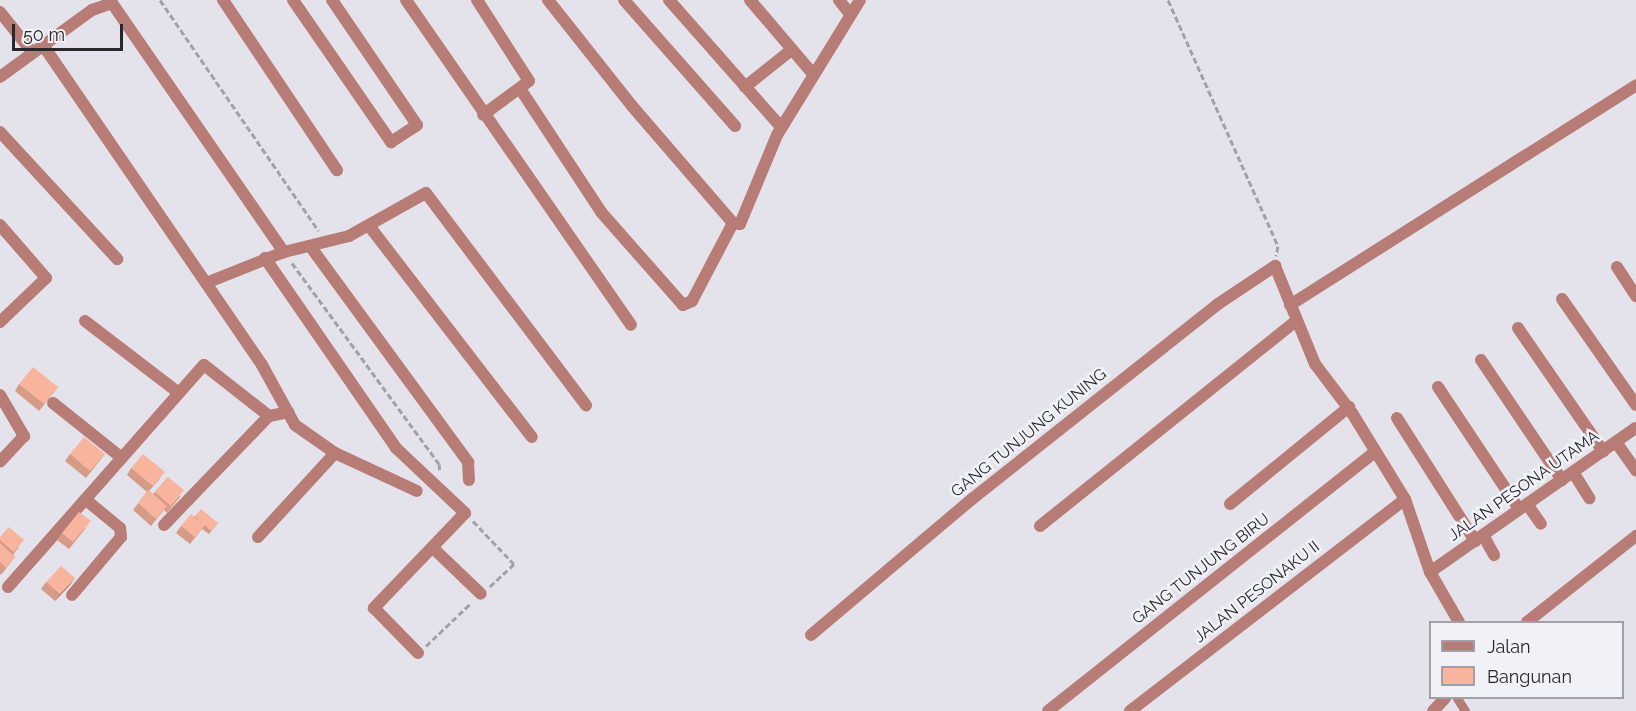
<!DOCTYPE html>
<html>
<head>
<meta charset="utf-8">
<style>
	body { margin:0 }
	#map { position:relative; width:1636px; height:711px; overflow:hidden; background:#e4e3eb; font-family:Raleway,sans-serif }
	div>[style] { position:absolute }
	.path>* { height:3px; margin-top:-1.5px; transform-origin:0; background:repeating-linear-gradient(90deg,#a2a1a7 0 6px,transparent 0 9px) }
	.lane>* { height:9px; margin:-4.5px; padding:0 4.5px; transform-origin:4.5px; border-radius:4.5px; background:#b87c77 }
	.street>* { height:12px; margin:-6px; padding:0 6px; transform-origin:6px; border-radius:6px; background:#b87c77 }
	.wall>* { inset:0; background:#d59b87 }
	.shaded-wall>* { inset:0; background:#ae7e6e }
	.building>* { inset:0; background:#f8b49d }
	span { translate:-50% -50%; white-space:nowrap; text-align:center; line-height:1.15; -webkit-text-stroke:5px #f1f1f8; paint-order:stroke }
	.street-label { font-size:16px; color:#28272a }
	.legend { position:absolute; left:1429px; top:621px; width:195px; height:78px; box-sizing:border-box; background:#f1f1f8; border:2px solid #a1a0a6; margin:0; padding:8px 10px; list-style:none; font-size:18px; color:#28272a }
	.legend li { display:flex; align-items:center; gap:12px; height:30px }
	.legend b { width:30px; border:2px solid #a1a0a6 }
	.scale { position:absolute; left:12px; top:24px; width:111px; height:27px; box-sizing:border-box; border:3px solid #28272a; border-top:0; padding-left:8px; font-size:18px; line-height:21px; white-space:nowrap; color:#28272a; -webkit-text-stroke:4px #f1f1f8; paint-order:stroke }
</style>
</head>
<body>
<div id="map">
	<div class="path">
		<i style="left:160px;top:0;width:280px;rotate:55.5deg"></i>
		<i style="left:1168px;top:0;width:269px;rotate:65.9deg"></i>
		<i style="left:1278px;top:246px;width:10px;rotate:101deg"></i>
		<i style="left:292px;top:263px;width:249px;rotate:53.8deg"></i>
		<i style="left:439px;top:464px;width:8px;rotate:83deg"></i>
		<i style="left:473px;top:521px;width:59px;rotate:46.4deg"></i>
		<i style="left:514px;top:564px;width:33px;rotate:137deg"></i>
		<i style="left:426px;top:646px;width:62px;rotate:-43.7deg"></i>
	</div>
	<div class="lane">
		<i style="left:1457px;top:698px;width:15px;rotate:58deg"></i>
	</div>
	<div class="street">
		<i style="left:223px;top:0;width:205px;rotate:56.2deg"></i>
		<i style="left:293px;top:0;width:173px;rotate:55.4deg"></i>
		<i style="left:391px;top:142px;width:31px;rotate:-33deg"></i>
		<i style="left:417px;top:125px;width:151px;rotate:-124.2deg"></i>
		<i style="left:406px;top:0;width:395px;rotate:55.3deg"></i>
		<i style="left:477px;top:0;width:96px;rotate:57.3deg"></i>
		<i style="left:529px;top:81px;width:57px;rotate:143.5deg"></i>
		<i style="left:548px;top:0;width:135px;rotate:51.6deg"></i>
		<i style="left:632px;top:106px;width:155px;rotate:49.2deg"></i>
		<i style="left:733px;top:223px;width:7px;rotate:8deg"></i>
		<i style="left:740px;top:224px;width:96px;rotate:-67.4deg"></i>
		<i style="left:777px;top:135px;width:158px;rotate:-58.4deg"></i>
		<i style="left:624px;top:0;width:168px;rotate:48.6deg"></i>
		<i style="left:669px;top:0;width:169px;rotate:48.6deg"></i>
		<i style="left:750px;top:0;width:97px;rotate:49.6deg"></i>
		<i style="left:839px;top:0;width:18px;rotate:52deg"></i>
		<i style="left:0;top:12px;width:51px;rotate:51.3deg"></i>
		<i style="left:43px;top:45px;width:388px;rotate:55.6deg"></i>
		<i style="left:262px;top:365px;width:68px;rotate:61.2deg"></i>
		<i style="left:295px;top:425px;width:49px;rotate:35deg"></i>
		<i style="left:335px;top:453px;width:90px;rotate:24.9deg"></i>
		<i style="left:0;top:77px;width:114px;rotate:-36.1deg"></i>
		<i style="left:92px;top:10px;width:21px;rotate:-19deg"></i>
		<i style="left:112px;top:3px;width:303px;rotate:55.4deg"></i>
		<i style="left:745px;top:87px;width:58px;rotate:-38.7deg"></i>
		<i style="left:521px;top:90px;width:146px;rotate:56.7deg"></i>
		<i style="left:601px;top:212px;width:124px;rotate:48.6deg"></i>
		<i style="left:683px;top:305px;width:10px;rotate:-24deg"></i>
		<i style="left:692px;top:301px;width:88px;rotate:-62.3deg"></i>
		<i style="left:0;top:132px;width:173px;rotate:47.3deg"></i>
		<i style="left:0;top:225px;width:70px;rotate:49deg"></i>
		<i style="left:46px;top:278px;width:64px;rotate:136.3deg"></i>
		<i style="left:370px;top:227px;width:265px;rotate:52.4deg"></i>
		<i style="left:310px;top:246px;width:268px;rotate:53.8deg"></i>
		<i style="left:468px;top:462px;width:18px;rotate:87deg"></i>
		<i style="left:265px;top:258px;width:231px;rotate:55.4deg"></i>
		<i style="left:396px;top:448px;width:95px;rotate:43.3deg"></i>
		<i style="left:465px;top:513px;width:132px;rotate:133.8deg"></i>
		<i style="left:374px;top:608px;width:63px;rotate:45.6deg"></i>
		<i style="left:1617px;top:267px;width:35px;rotate:57deg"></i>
		<i style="left:206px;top:283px;width:84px;rotate:-21.7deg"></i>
		<i style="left:284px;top:252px;width:67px;rotate:-13.8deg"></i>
		<i style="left:349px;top:236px;width:88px;rotate:-29.2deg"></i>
		<i style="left:426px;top:193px;width:266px;rotate:53deg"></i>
		<i style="left:1562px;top:299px;width:129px;rotate:55.1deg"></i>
		<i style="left:1290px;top:305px;width:410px;rotate:-32.4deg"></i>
		<i style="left:85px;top:321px;width:118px;rotate:37.5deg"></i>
		<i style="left:1518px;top:328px;width:150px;rotate:55.4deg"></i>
		<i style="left:1481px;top:360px;width:145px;rotate:56deg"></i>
		<i style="left:1438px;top:387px;width:146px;rotate:56.4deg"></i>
		<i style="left:0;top:395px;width:48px;rotate:59.7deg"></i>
		<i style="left:24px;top:436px;width:35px;rotate:133deg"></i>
		<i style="left:53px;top:403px;width:88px;rotate:38.6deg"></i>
		<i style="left:1397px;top:418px;width:146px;rotate:57.6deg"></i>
		<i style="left:1616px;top:442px;width:35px;rotate:55deg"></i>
		<i style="left:1573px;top:472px;width:31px;rotate:58deg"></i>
		<i style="left:1230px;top:504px;width:154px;rotate:-39.2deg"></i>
		<i style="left:1527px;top:504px;width:24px;rotate:55deg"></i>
		<i style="left:164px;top:525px;width:151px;rotate:-46.1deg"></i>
		<i style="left:269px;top:416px;width:20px;rotate:-11deg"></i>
		<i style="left:1040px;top:526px;width:328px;rotate:-38.7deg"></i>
		<i style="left:1483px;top:535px;width:23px;rotate:61deg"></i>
		<i style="left:258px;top:537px;width:114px;rotate:-47.5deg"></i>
		<i style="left:433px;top:548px;width:66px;rotate:43.8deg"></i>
		<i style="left:1430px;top:572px;width:251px;rotate:-35deg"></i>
		<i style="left:8px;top:587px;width:296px;rotate:-48.6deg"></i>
		<i style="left:204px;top:365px;width:83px;rotate:38.1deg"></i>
		<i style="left:72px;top:595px;width:76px;rotate:-49.8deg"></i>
		<i style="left:121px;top:537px;width:9px;rotate:-96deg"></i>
		<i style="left:120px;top:528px;width:45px;rotate:-140.4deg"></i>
		<i style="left:1527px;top:622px;width:139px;rotate:-38.3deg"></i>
		<i style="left:811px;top:635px;width:211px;rotate:-40.2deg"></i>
		<i style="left:972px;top:499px;width:314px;rotate:-38.4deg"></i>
		<i style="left:1218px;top:304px;width:69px;rotate:-33.7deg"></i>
		<i style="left:1275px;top:266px;width:106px;rotate:67.8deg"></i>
		<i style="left:1315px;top:364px;width:61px;rotate:52.9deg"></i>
		<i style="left:1352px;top:413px;width:101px;rotate:58.4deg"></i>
		<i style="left:1405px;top:499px;width:77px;rotate:71.1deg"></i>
		<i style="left:1430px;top:572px;width:58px;rotate:59.9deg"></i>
		<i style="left:1048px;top:711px;width:417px;rotate:-38.4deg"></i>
		<i style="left:1130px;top:711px;width:347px;rotate:-37.6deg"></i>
		<i style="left:1433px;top:711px;width:18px;rotate:-47deg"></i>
	</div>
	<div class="wall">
		<i style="clip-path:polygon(19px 384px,58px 387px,39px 411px,15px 391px)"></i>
		<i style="clip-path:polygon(70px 454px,105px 454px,86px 478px,65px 461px)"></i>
		<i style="clip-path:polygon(131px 468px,160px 479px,149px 491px,153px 494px,168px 477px,180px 497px,167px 513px,164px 510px,151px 526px,133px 510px,147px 492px,127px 475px)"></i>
		<i style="clip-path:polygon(195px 516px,218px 523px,209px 534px,202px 529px,190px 544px,176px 533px,181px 526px)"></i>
		<i style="clip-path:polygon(86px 528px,69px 549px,57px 540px,62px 533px)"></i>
		<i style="clip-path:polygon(0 537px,19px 547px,13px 555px,15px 557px,1px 575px,0 573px)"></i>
		<i style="clip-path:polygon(46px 582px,70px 585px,55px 601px,41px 589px)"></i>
	</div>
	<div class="shaded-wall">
		<i style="clip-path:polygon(75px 578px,70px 585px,55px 601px,60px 594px)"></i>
	</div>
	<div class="building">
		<i style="clip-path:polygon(33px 367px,58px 387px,44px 404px,19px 384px)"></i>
		<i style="clip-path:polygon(84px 437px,105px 454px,90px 471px,70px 454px)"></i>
		<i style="clip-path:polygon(143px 454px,165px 472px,153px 486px,131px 468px)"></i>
		<i style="clip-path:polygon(168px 477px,184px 490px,171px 506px,155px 492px)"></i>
		<i style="clip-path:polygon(148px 490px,167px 506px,156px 519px,138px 503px)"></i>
		<i style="clip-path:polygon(201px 509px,218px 523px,211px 531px,195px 516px)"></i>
		<i style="clip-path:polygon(79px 512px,91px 521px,73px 542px,62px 533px)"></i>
		<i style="clip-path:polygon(191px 514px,205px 525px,195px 537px,181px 526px)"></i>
		<i style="clip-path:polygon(9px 527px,24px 540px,14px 552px,0 540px,0 537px)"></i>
		<i style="clip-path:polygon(0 543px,15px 557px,6px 568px,0 562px)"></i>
		<i style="clip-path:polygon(61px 566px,75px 578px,60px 594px,46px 582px)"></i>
	</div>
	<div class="street-label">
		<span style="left:1029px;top:433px;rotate:-39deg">GANG TUNJUNG KUNING</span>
		<span style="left:1524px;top:486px;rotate:-35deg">JALAN PESONA UTAMA</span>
		<span style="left:1201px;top:569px;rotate:-38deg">GANG TUNJUNG BIRU</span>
		<span style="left:1257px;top:592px;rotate:-38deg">JALAN PESONAKU II</span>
	</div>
	<ul class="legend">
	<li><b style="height:8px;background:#b87c77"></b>Jalan</li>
	<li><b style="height:16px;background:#f8b49d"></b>Bangunan</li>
	</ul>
	<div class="scale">50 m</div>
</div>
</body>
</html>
